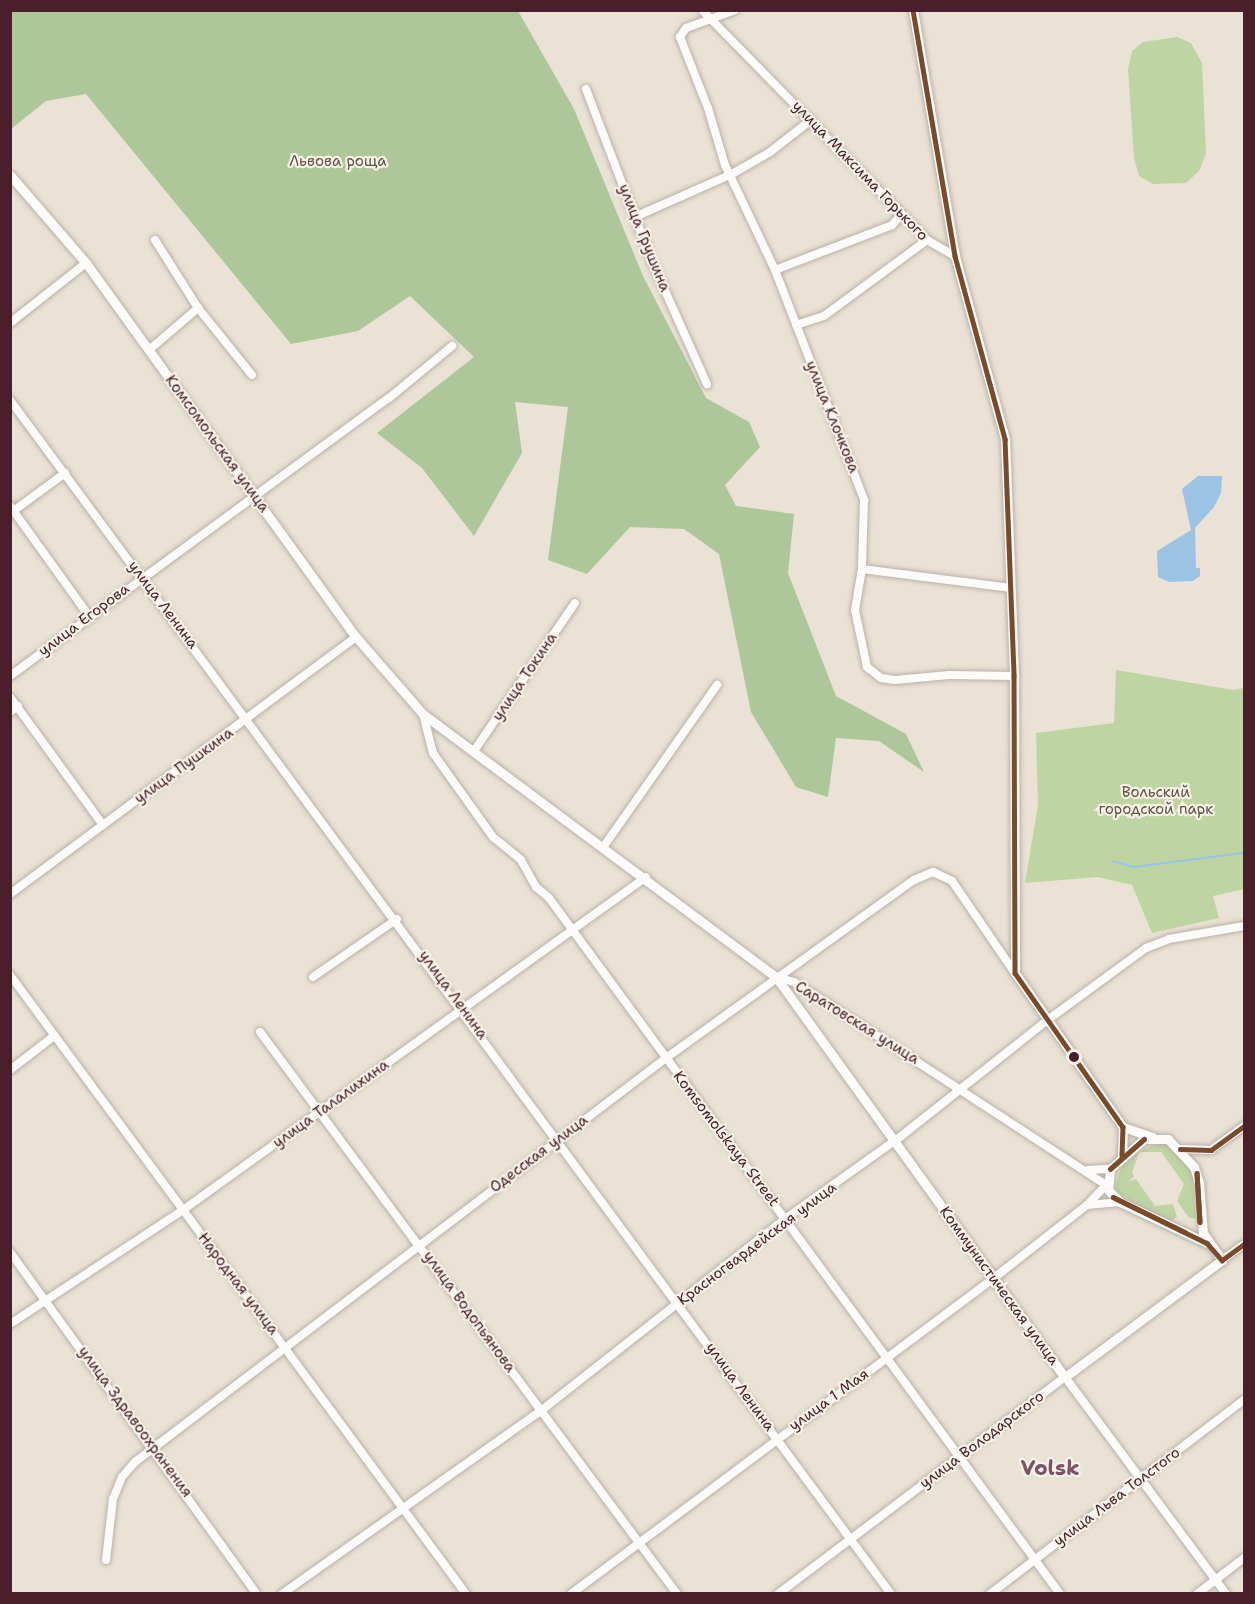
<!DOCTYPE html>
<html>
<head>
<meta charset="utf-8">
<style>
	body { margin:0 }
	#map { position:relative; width:1255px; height:1604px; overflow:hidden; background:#eae2d4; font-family:"Shantell Sans",sans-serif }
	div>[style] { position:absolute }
	.green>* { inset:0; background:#bed5a3 }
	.forest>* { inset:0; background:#adc69a }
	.water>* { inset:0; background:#9bc3e4 }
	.stream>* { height:1.5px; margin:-0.75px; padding:0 0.75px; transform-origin:0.75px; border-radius:0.75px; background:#9bc3e4 }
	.roads { filter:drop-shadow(0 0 2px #bab1a9) drop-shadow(0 0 2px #bab1a9) }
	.minor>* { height:8px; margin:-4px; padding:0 4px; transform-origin:4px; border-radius:4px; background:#fcfbf9 }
	.major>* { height:9px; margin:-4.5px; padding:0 4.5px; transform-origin:4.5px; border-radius:4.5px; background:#fcfbf9 }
	.bus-1>* { height:4.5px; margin:-2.25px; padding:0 2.25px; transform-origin:2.25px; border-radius:2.25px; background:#7a4b2a }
	.dots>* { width:16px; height:16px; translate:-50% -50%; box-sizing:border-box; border:3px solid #f7f3e8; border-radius:50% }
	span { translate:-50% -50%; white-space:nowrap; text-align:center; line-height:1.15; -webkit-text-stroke:4.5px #f7f3e8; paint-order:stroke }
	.park-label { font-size:15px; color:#625343 }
	.street-label { font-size:15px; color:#4a1f2b }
	.district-label { font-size:21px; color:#7c5467; font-weight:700 }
	.frame { position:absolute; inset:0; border:12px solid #4a1f2b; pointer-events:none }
</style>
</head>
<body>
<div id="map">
	<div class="green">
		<i style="clip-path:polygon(1177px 37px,1191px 43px,1202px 63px,1206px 154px,1199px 171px,1186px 183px,1153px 184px,1139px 176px,1134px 158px,1128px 69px,1132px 51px,1143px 42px)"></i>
		<i style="clip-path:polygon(1116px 670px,1233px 690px,1244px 688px,1244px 889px,1213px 896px,1219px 918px,1152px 933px,1132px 885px,1098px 877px,1025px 883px,1038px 805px,1036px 733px,1114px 723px)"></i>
		<i style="clip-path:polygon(1162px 1142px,1172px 1147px,1192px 1173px,1196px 1219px,1189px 1218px,1177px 1201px,1184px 1184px,1161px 1152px,1139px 1152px,1132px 1173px,1134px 1177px,1127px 1182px,1136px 1179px,1155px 1206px,1173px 1204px,1177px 1217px,1171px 1221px,1140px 1208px,1114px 1189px,1122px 1165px,1139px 1151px)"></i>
	</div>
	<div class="forest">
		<i style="clip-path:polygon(11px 10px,518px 11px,574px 109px,643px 276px,706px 398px,749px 422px,760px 447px,725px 485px,736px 506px,794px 514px,788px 573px,836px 696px,906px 734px,924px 772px,879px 741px,836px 738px,828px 797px,796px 787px,751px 712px,719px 554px,684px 529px,630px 527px,587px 574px,548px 560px,568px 407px,515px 402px,522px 453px,474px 536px,422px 468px,377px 433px,474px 357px,410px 296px,358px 331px,291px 344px,86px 94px,46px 101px,11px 129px)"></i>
	</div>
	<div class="water">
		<i style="clip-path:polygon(1198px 476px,1222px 476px,1221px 493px,1214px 507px,1195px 528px,1196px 568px,1200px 568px,1200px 576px,1193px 581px,1169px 582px,1158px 577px,1157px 551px,1191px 530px,1182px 489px)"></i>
	</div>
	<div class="stream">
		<i style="left:1112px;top:861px;width:23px;rotate:15deg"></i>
		<i style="left:1134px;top:867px;width:111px;rotate:-7.3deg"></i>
	</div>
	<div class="roads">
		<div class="minor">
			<i style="left:702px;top:10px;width:322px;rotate:45.6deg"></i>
			<i style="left:927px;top:240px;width:32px;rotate:30deg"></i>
			<i style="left:735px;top:10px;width:52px;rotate:159.8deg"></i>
			<i style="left:686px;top:28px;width:11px;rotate:124deg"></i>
			<i style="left:680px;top:37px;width:76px;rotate:68.5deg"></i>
			<i style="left:708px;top:108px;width:59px;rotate:73.4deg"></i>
			<i style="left:725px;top:165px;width:116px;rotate:64.5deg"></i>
			<i style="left:775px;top:270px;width:247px;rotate:68.8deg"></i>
			<i style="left:864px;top:500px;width:69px;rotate:91.7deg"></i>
			<i style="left:862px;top:569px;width:42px;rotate:99.7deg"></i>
			<i style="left:855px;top:610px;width:58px;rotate:78.1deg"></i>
			<i style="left:867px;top:667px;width:18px;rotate:38deg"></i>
			<i style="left:881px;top:678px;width:14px;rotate:8deg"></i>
			<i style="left:895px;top:680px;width:54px;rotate:-5.3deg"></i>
			<i style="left:949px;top:675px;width:65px;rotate:0.9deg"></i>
			<i style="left:586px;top:89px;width:187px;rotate:69.1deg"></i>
			<i style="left:653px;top:264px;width:132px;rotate:65.8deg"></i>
			<i style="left:637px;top:216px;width:104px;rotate:-23.9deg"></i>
			<i style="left:732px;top:174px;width:44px;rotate:-30.1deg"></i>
			<i style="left:770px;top:152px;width:52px;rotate:-38deg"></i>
			<i style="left:155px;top:240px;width:80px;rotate:57.7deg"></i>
			<i style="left:198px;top:308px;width:86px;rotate:51.1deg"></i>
			<i style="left:775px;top:270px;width:125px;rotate:-21deg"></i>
			<i style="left:892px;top:225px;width:13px;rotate:-48deg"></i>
			<i style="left:10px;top:323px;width:97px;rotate:-38.3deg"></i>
			<i style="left:796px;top:325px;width:29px;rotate:-18deg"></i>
			<i style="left:824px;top:316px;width:128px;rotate:-36.4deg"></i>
			<i style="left:149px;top:350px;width:65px;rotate:-40.6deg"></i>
			<i style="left:10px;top:400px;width:1484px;rotate:53.58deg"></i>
			<i style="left:10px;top:506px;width:135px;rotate:54.3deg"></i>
			<i style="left:12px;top:512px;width:66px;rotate:-36.3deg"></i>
			<i style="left:862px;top:569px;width:150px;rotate:7.3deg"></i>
			<i style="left:10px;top:676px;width:470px;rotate:-36.3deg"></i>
			<i style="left:389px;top:398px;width:82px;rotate:-39.5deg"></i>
			<i style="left:10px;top:697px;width:158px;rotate:54deg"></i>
			<i style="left:10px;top:712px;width:10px;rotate:-37deg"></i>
			<i style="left:423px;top:714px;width:40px;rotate:75.6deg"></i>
			<i style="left:433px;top:753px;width:103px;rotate:54.5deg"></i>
			<i style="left:493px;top:837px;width:36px;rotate:39deg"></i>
			<i style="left:521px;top:860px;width:31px;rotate:61deg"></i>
			<i style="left:536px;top:887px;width:17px;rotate:40deg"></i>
			<i style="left:549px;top:898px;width:863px;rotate:53.71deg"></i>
			<i style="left:474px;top:751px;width:179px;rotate:-55.7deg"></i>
			<i style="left:604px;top:846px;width:197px;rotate:-54.9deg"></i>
			<i style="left:10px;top:894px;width:431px;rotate:-36.6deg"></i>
			<i style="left:10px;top:975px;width:769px;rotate:53.62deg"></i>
			<i style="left:313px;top:977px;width:102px;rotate:-34.6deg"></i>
			<i style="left:260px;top:1032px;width:700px;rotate:53.42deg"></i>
			<i style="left:10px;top:1070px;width:56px;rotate:-37.7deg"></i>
			<i style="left:1180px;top:1149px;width:31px;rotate:2deg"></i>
			<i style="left:1211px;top:1150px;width:41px;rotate:-36deg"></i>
			<i style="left:1088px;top:1170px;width:22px;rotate:-3deg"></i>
			<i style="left:1087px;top:1205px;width:33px;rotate:-5deg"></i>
			<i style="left:10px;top:1252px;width:422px;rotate:54.2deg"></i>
			<i style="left:1222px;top:1260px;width:27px;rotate:-36deg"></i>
			<i style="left:10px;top:1324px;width:207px;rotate:-33.4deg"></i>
			<i style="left:183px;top:1210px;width:570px;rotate:-35.72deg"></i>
			<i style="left:106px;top:1560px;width:61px;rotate:-83.5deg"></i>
			<i style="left:113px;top:1499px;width:24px;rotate:-68deg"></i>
			<i style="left:122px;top:1477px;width:20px;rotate:-49deg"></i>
			<i style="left:135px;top:1462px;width:667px;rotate:-37.26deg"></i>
			<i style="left:666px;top:1058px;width:305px;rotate:-35.7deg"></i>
			<i style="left:914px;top:880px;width:21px;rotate:-23deg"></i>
			<i style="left:933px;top:872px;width:21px;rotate:25deg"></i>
			<i style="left:952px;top:881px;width:112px;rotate:55.6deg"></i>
			<i style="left:282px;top:1594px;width:319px;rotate:-35.3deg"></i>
			<i style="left:542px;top:1410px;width:309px;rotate:-38.2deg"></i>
			<i style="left:785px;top:1219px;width:141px;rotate:-35.5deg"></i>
			<i style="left:900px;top:1137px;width:190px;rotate:-38.4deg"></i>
			<i style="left:1049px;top:1019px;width:120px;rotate:-36.2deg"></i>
			<i style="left:1146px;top:948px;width:25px;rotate:-21deg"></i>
			<i style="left:1169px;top:939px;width:76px;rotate:-9.8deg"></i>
			<i style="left:571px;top:1594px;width:528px;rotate:-36.76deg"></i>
			<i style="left:994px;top:1278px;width:118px;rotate:-38.1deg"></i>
			<i style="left:1087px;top:1205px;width:28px;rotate:-46deg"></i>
			<i style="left:1106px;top:1185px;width:335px;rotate:-146.9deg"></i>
			<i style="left:825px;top:1002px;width:37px;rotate:-147deg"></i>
			<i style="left:794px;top:982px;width:19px;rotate:-164deg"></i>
			<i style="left:778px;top:1594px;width:360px;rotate:-37.1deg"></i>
			<i style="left:1065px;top:1377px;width:270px;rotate:53.4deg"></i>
			<i style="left:990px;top:1594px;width:320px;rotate:-37.4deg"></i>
			<i style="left:1197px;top:1594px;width:59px;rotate:-37.5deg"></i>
		</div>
		<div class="major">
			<i style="left:913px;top:10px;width:250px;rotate:80.3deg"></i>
			<i style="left:955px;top:256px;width:190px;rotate:74.7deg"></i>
			<i style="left:1005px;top:439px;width:237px;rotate:87.8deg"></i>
			<i style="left:1014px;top:676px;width:297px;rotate:89.8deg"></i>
			<i style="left:1015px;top:973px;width:188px;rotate:55deg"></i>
			<i style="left:1123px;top:1127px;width:29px;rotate:92deg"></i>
			<i style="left:10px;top:175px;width:116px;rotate:49.2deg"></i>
			<i style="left:86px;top:263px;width:461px;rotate:54.2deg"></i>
			<i style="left:356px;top:637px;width:102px;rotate:49deg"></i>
			<i style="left:423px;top:714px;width:440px;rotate:36.7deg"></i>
			<i style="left:776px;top:977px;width:493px;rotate:54.2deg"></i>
			<i style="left:1065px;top:1377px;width:196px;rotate:-36.7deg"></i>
			<i style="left:1222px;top:1260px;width:33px;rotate:-125deg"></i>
			<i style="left:1203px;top:1233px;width:50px;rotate:-94.6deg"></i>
			<i style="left:1199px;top:1183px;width:17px;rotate:-107deg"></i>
			<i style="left:1194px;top:1167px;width:38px;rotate:-133deg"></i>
			<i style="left:1168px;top:1139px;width:24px;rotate:180deg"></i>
			<i style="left:1144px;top:1139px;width:45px;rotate:138.6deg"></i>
			<i style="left:1110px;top:1169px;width:21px;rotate:95deg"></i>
			<i style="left:1108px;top:1190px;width:17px;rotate:45deg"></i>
			<i style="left:1120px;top:1202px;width:96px;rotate:25.2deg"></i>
			<i style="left:1123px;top:1127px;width:31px;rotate:19deg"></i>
		</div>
	</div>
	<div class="bus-1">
		<i style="left:913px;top:10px;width:250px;rotate:80.3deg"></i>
		<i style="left:955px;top:256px;width:190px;rotate:74.7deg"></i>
		<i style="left:1005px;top:439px;width:237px;rotate:87.8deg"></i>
		<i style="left:1014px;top:676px;width:297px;rotate:89.8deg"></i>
		<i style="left:1015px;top:973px;width:188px;rotate:55deg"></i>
		<i style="left:1123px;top:1127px;width:29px;rotate:92deg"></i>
		<i style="left:1180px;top:1149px;width:31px;rotate:2deg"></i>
		<i style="left:1211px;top:1150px;width:41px;rotate:-36deg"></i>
		<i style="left:1110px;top:1169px;width:45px;rotate:-41.4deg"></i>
		<i style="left:1110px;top:1169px;width:45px;rotate:-41.4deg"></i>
		<i style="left:1197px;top:1173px;width:49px;rotate:86.5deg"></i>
		<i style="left:1197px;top:1173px;width:49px;rotate:86.5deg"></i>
		<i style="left:1113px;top:1197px;width:80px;rotate:25.9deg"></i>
		<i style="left:1113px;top:1197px;width:105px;rotate:26.1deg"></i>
		<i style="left:1207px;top:1243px;width:23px;rotate:49deg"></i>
		<i style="left:1222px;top:1260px;width:27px;rotate:-36deg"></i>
	</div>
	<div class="dots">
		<i style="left:1074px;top:1057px;background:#4a1f2b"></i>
	</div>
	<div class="park-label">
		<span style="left:338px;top:162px">Львова роща</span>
		<span style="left:1156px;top:801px">Вольский<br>городской парк</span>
	</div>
	<div class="street-label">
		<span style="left:860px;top:171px;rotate:46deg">улица Максима Горького</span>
		<span style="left:644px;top:238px;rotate:68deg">улица Грушина</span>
		<span style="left:832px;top:417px;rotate:68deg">улица Клочкова</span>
		<span style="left:217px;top:444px;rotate:54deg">Комсомольская улица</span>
		<span style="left:163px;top:605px;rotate:53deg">улица Ленина</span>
		<span style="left:84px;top:620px;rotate:-37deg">улица Егорова</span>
		<span style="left:525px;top:677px;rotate:-56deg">улица Токина</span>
		<span style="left:184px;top:766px;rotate:-36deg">улица Пушкина</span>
		<span style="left:453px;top:995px;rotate:54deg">улица Ленина</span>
		<span style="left:857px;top:1023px;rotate:32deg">Саратовская улица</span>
		<span style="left:331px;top:1104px;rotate:-36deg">улица Талалихина</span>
		<span style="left:726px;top:1139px;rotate:53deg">Komsomolskaya Street</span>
		<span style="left:539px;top:1154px;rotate:-37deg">Одесская улица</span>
		<span style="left:757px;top:1244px;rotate:-37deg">Красногвардейская улица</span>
		<span style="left:238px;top:1284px;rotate:53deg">Народная улица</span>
		<span style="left:999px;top:1286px;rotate:54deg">Коммунистическая улица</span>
		<span style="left:469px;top:1312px;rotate:54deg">улица Водопьянова</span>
		<span style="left:740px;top:1387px;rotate:54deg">улица Ленина</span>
		<span style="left:829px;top:1400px;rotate:-36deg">улица 1 Мая</span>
		<span style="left:135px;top:1422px;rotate:54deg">улица Здравоохранения</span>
		<span style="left:982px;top:1440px;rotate:-37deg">улица Володарского</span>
		<span style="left:1117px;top:1497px;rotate:-37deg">улица Льва Толстого</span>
	</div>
	<div class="district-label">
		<span style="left:1050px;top:1468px">Volsk</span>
	</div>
	<div class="frame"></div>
</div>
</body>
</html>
